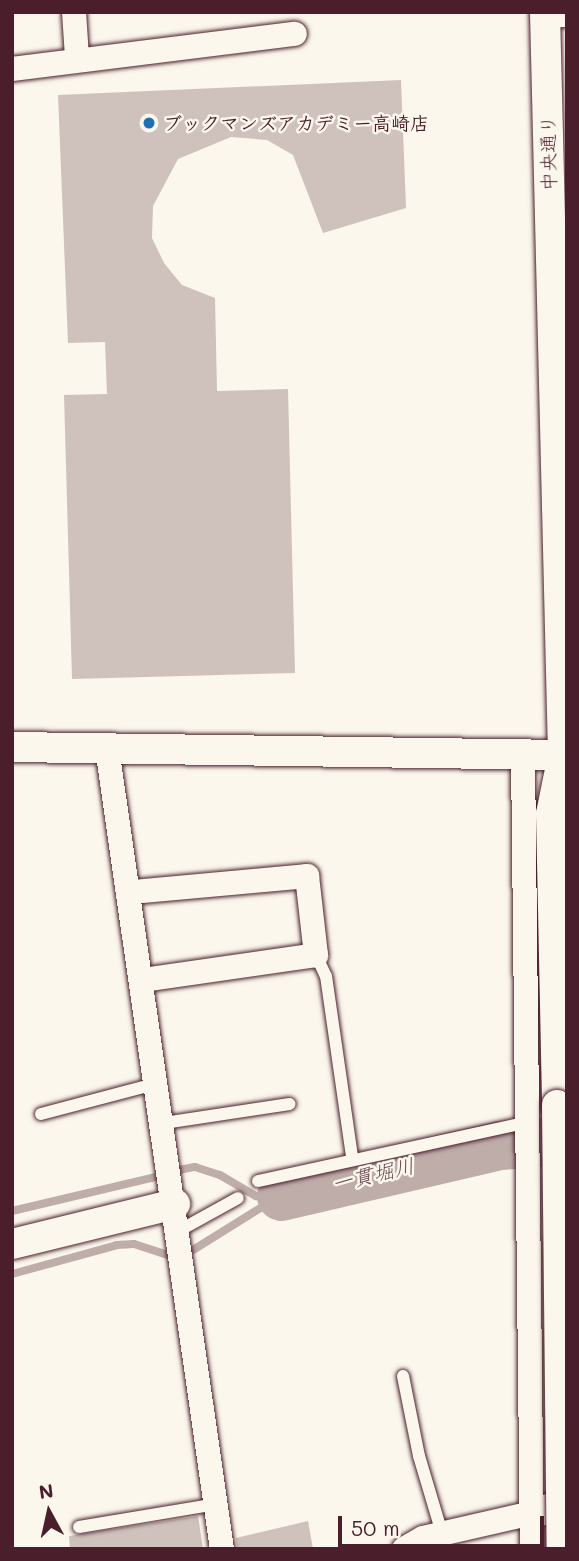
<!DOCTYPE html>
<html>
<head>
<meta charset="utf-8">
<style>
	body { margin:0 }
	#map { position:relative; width:579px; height:1561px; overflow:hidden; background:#fbf7ec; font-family:Mali,"Klee One",sans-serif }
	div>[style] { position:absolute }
	.stream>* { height:8px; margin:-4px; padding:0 4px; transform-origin:4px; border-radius:4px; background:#bfadaa }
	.river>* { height:49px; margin:-24.5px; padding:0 24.5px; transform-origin:24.5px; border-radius:24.5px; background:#bfadaa }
	.building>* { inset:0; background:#cfc2bc }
	.roads { filter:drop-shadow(0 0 2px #4a1f2b) drop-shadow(0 0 2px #4a1f2b) }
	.service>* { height:12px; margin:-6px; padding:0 6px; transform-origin:6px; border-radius:6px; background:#fbf7ec }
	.minor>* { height:24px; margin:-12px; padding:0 12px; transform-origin:12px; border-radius:12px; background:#fbf7ec }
	.tertiary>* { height:30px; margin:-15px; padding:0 15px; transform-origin:15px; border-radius:15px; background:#fbf7ec }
	.bridges { filter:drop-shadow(0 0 2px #4a1f2b) drop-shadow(0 0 2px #4a1f2b) }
	.tertiary-bridge>* { height:30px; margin:-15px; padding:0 15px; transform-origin:15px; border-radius:15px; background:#fbf7ec }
	.dots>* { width:19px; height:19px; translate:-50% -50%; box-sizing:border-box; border:4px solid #fbf7ec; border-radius:50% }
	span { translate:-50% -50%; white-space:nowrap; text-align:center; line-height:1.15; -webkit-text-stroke:5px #fbf7ec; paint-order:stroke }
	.poi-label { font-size:19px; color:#4a1f2b; font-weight:700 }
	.left { translate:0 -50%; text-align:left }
	.street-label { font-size:19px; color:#4a1f2b }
	.water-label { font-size:21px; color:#6d4a51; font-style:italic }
	.frame { position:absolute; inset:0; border:14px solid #4a1f2b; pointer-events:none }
	.north { position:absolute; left:14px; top:1477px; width:70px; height:70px; -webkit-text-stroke:5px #fbf7ec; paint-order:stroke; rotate:352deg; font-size:19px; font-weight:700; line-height:28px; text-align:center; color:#4a1f2b }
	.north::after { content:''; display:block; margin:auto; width:24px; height:32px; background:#4a1f2b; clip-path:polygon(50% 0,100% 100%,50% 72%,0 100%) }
	.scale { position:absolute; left:338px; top:1516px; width:206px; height:32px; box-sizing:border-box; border:4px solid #4a1f2b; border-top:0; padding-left:9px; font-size:21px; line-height:24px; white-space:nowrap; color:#4a1f2b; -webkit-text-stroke:5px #fbf7ec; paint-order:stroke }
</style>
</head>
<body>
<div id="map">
	<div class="stream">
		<i style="left:179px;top:1170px;width:16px;rotate:-11deg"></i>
		<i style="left:195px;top:1167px;width:26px;rotate:18deg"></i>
		<i style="left:220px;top:1175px;width:42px;rotate:30.3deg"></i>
		<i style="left:256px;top:1196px;width:25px"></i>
		<i style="left:12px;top:1211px;width:148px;rotate:-13.3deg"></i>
		<i style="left:193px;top:1250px;width:100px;rotate:-31.9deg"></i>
		<i style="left:12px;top:1274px;width:109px;rotate:-15.4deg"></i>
		<i style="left:117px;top:1245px;width:17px;rotate:-3deg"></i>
		<i style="left:134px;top:1244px;width:36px;rotate:18deg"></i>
	</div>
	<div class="river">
		<i style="left:281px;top:1196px;width:225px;rotate:-13.1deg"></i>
		<i style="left:500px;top:1145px;width:67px;rotate:-4.3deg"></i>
	</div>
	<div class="building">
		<i style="clip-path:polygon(401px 80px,406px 208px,323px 233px,293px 155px,267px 140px,231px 137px,178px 159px,153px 206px,152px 238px,164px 263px,182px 285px,215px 298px,217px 391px,288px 389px,295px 673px,72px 679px,64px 395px,107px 394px,105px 342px,68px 343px,58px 95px)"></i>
		<i style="clip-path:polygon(198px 1516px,203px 1549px,70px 1549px,69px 1536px)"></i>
		<i style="clip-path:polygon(308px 1521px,313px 1549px,237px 1549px,236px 1538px)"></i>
	</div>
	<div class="roads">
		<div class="service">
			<i style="left:316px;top:955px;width:23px;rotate:65deg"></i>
			<i style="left:326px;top:976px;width:183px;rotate:81.8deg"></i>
			<i style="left:41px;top:1114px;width:121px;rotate:-14.8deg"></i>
			<i style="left:164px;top:1123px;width:127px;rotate:-8.6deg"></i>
			<i style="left:258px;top:1181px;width:267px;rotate:-12.3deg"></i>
			<i style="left:180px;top:1230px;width:66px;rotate:-28.9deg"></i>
			<i style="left:403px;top:1376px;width:82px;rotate:78.7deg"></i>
			<i style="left:419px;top:1456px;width:80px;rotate:73.4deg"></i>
			<i style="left:79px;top:1527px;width:139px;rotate:-9.5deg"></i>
		</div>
		<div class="minor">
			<i style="left:74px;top:12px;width:45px;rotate:86.2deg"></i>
			<i style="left:545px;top:16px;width:22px;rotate:-3deg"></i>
			<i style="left:12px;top:69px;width:285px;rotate:-7.1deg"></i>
			<i style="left:107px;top:748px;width:809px;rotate:81.83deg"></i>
			<i style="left:523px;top:755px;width:794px;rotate:89.35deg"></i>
			<i style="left:132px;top:892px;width:176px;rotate:-5.2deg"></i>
			<i style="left:307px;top:876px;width:80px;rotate:83.5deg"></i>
			<i style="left:316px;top:955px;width:176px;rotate:171.8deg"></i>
			<i style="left:404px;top:1549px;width:22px;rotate:-30deg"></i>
			<i style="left:423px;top:1538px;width:112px;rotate:-12.9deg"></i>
		</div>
		<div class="tertiary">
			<i style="left:545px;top:12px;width:743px;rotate:88.61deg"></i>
			<i style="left:563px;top:755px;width:60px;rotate:101.5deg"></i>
			<i style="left:551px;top:814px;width:291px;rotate:88.8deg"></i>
			<i style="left:12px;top:747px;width:551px;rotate:0.83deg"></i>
			<i style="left:12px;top:1244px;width:168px;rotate:-13.8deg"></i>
			<i style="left:532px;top:1513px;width:36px;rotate:-14deg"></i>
		</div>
	</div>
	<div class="bridges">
		<div class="tertiary-bridge">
			<i style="left:557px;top:1105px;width:444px;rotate:89.4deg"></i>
		</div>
	</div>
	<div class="dots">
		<i style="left:149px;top:123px;background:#1f6fb2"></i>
	</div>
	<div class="poi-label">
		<span class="left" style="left:163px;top:123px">ブックマンズアカデミー高崎店</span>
	</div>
	<div class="street-label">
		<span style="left:548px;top:153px;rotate:-91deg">中央通り</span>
	</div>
	<div class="water-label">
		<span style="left:373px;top:1174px;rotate:-13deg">一貫堀川</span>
	</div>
	<div class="frame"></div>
	<div class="north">N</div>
	<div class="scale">50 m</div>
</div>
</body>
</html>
